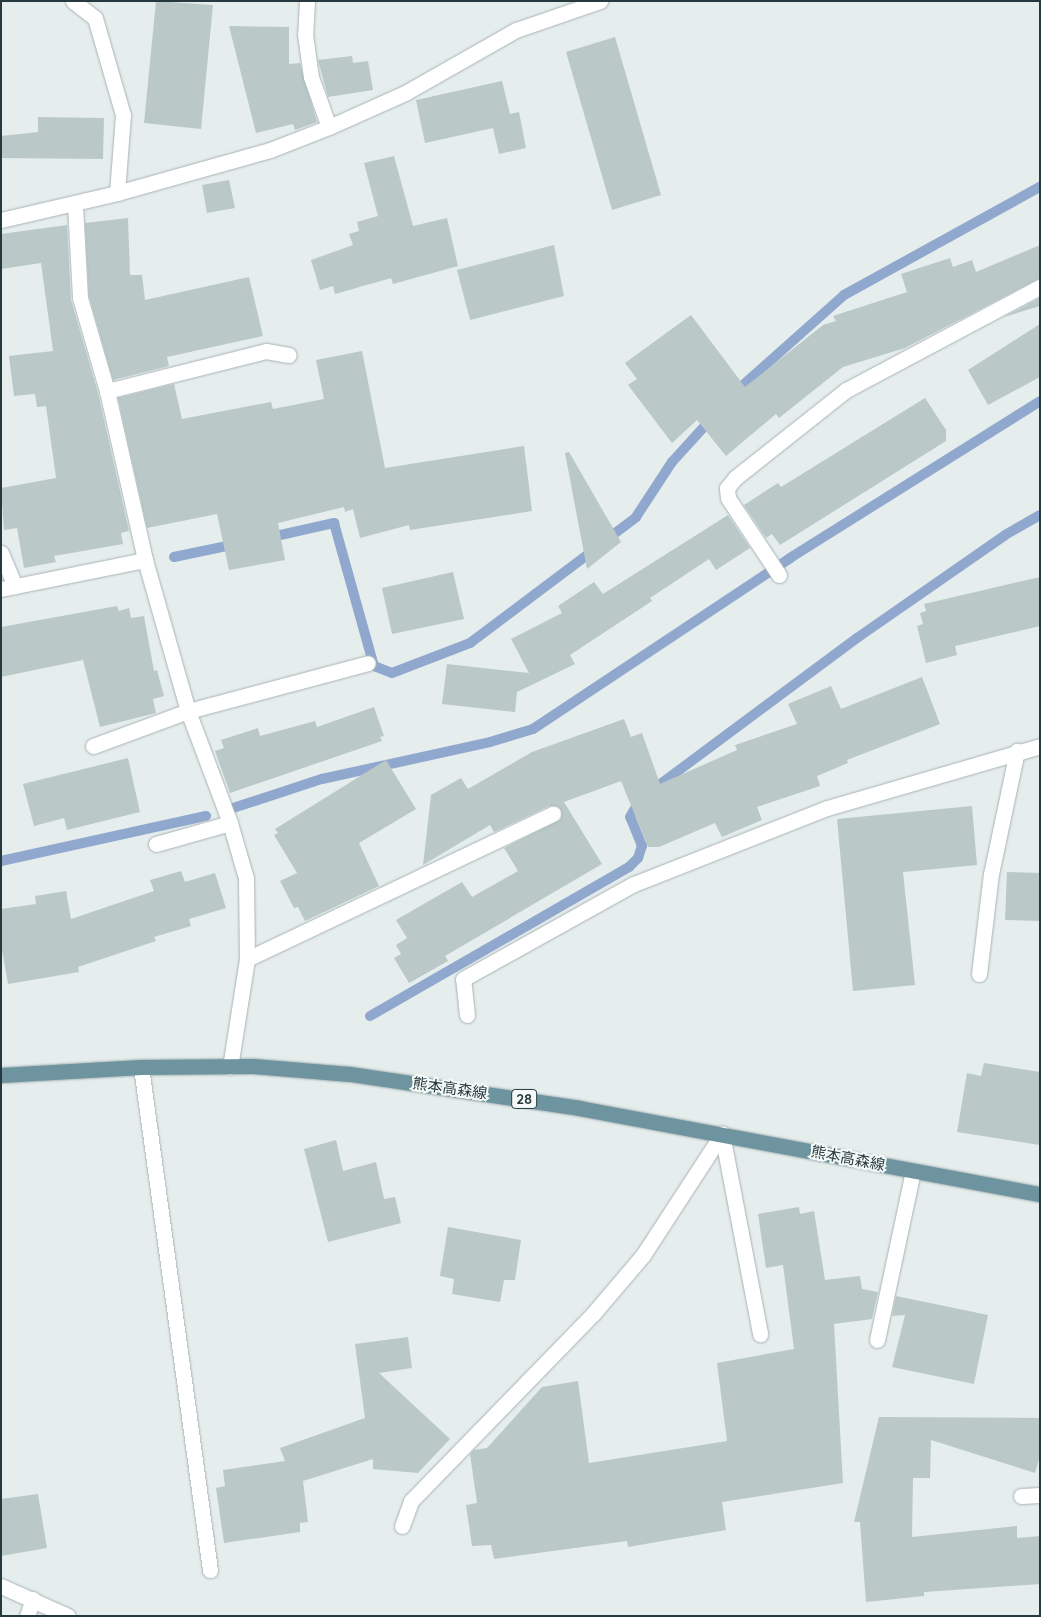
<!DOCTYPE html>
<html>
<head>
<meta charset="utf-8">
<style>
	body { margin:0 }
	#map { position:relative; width:1041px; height:1617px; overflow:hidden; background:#e5eded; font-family:Quicksand,"Noto Sans JP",sans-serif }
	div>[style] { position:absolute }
	.stream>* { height:10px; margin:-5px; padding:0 5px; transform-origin:5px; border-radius:5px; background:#91a8ce }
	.building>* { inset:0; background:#bac8c8 }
	.roads { filter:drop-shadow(0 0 1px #a8b3b5) drop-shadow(0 0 1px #a8b3b5) }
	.lane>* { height:15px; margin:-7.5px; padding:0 7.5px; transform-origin:7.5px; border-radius:7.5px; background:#fff }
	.street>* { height:15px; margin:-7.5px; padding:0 7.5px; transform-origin:7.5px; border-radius:7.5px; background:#fff }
	.primary>* { height:15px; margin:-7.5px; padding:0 7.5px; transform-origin:7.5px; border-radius:7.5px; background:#6d949f }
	span { translate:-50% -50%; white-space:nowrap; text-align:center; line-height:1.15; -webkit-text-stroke:4px #f5faf9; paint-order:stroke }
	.shield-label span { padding:1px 4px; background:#f5faf9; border:1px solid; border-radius:4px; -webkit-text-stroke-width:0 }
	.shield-label { font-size:14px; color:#25393e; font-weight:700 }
	.street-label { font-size:15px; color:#25393e }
	.frame { position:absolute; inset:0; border:2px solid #25393e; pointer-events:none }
</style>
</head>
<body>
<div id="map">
	<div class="stream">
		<i style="left:733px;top:394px;width:149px;rotate:-41.7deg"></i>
		<i style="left:844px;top:295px;width:224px;rotate:-28.9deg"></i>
		<i style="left:267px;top:538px;width:69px;rotate:-12.6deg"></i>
		<i style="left:334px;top:523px;width:148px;rotate:74.4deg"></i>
		<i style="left:374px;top:666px;width:19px;rotate:21deg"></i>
		<i style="left:392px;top:673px;width:84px;rotate:-21deg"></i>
		<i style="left:470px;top:643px;width:156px;rotate:-36.9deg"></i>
		<i style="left:606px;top:540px;width:38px;rotate:-37deg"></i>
		<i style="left:636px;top:517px;width:66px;rotate:-56.8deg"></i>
		<i style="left:672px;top:462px;width:59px;rotate:-47.7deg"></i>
		<i style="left:174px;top:557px;width:63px;rotate:-11.8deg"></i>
		<i style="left:651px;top:791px;width:257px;rotate:-36.6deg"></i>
		<i style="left:857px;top:638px;width:180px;rotate:-34.8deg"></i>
		<i style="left:1005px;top:535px;width:40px;rotate:-29.7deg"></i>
		<i style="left:230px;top:809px;width:97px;rotate:-18.1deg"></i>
		<i style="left:322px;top:779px;width:172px;rotate:-12.4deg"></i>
		<i style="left:490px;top:742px;width:45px;rotate:-16.8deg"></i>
		<i style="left:533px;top:729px;width:309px;rotate:-33.6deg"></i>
		<i style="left:790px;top:558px;width:295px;rotate:-32.1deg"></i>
		<i style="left:1px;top:861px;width:210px;rotate:-12.4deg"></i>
		<i style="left:370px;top:1016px;width:299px;rotate:-29.9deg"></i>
		<i style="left:629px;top:867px;width:13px;rotate:-45deg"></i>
		<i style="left:638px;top:858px;width:13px;rotate:-72deg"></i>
		<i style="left:642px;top:846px;width:31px;rotate:-112deg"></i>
		<i style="left:630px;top:817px;width:20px;rotate:-60deg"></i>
	</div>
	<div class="building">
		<i style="clip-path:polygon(156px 1px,213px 5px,201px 129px,144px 123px)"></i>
		<i style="clip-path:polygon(229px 26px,289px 27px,289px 64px,300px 63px,317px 122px,295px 130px,293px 124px,256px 133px)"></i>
		<i style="clip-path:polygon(615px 37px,661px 195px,612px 210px,566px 52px)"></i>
		<i style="clip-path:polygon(352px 56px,353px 63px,368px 61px,373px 90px,328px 97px,318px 60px)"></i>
		<i style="clip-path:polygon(502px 81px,510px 114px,519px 112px,526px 148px,499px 154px,493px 128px,425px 143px,416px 100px)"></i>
		<i style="clip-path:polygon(38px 117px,104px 118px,103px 159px,1px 158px,1px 136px,38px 132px)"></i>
		<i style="clip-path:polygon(394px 156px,413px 226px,447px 218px,458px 266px,393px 284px,391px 278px,335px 294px,333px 286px,320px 290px,311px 260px,353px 245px,349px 234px,359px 231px,357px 222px,378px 216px,364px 163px)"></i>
		<i style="clip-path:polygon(229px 180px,235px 208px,207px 213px,202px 185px)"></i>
		<i style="clip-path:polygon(128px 218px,130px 275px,142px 275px,145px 300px,249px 277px,263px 336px,167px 357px,169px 366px,113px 380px,89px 296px,85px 223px)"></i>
		<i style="clip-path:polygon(67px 225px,71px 300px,98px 393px,129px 531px,121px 533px,123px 544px,54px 556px,56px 562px,24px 568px,17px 528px,4px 530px,1px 488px,56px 478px,46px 406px,37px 407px,35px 394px,14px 396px,9px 356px,53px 351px,41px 263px,1px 269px,1px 234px)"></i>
		<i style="clip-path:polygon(554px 245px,564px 296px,470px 320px,457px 270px)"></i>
		<i style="clip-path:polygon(1040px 245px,1040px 278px,905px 348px,843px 367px,779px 418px,776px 414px,726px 456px,697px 420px,672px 443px,628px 385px,637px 379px,625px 363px,691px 315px,745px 387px,823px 325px,836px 321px,833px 316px,907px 292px,901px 274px,950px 258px,953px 267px,972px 260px,976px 272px)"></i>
		<i style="clip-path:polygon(1040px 298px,1040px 306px,1004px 317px)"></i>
		<i style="clip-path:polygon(1040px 324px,1040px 377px,988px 405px,968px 370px)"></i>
		<i style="clip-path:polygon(362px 351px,385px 468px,524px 446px,532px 511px,410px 530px,409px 525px,360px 538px,353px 509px,345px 512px,344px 507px,278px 523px,285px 560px,229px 570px,217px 514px,147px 528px,118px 398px,174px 384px,182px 419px,271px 402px,273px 409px,324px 399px,316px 360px)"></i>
		<i style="clip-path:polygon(925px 398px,946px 430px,946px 441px,780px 545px,772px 534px,766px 538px,744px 505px,778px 483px,781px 487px)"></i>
		<i style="clip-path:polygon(569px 452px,621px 542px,587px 569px,565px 453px)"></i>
		<i style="clip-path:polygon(728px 515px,750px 548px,716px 570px,709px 559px,650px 598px,652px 601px,570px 655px,575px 664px,517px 692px,515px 712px,442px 704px,447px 664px,529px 673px,511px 639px,562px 613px,558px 606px,594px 582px,603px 594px)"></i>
		<i style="clip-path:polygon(453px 572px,464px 619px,392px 634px,382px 588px)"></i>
		<i style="clip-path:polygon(1040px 577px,1040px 626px,955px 646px,957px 655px,926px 663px,917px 626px,923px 624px,920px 613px,926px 611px,924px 604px)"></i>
		<i style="clip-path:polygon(117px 606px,119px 611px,129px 608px,131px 618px,144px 616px,154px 671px,157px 670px,164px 696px,153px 699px,156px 713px,100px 727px,83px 660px,1px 677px,1px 627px)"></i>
		<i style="clip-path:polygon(922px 677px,940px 724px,847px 760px,848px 763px,817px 776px,820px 786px,757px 807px,762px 820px,722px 837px,715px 823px,659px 847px,648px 847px,621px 781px,564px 802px,602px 864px,445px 956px,448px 961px,409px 983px,394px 958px,401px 954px,396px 945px,407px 938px,396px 920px,462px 882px,472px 897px,518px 871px,504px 848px,561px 819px,559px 807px,549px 806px,494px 832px,490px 825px,423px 865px,431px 795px,461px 778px,468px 789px,532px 752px,624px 719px,631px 737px,642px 733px,660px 784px,737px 750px,735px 745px,797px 724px,788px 704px,831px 686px,841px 709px)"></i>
		<i style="clip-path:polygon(374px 707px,384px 736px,380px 737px,382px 741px,230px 793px,215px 751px,224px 748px,221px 740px,258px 728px,260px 736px,315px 721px,317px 727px)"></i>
		<i style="clip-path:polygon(128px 758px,140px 812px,67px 830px,64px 818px,34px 826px,23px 784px)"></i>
		<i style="clip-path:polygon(386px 760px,416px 809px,359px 843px,379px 886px,305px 921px,298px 907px,294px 908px,280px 881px,297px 873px,274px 835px,278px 833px,275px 829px)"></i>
		<i style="clip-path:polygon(972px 806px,977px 865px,903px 872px,915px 985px,853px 991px,837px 819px)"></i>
		<i style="clip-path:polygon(181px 871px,185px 882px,215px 873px,226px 908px,189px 919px,191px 926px,154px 937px,156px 941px,78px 967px,79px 972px,8px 984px,1px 944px,1px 909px,36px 904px,35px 896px,66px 891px,71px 919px,154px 891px,150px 880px)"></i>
		<i style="clip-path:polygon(1007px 872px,1040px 873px,1040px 921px,1005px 920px)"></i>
		<i style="clip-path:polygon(984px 1063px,1040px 1072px,1040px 1145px,957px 1132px,967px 1073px,981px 1076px)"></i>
		<i style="clip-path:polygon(336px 1140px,343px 1171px,376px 1162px,384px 1199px,395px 1197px,401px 1223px,328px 1242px,304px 1149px)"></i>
		<i style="clip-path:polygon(799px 1207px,800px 1214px,814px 1211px,825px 1280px,860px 1276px,862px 1289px,878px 1292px,872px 1319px,834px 1324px,843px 1483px,722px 1502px,726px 1530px,628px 1547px,627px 1541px,494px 1559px,491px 1545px,472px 1546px,466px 1505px,477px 1503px,470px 1454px,474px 1450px,487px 1448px,542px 1387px,578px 1381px,589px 1463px,727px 1441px,717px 1363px,794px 1349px,783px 1265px,766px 1268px,758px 1214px)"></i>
		<i style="clip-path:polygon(448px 1227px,521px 1240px,515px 1280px,504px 1280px,500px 1302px,452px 1294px,454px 1279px,440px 1276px)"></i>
		<i style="clip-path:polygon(896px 1296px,988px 1315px,974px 1384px,892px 1367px,905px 1315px,892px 1316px)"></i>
		<i style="clip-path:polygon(408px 1337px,412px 1368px,379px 1373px,450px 1439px,418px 1473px,373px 1469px,373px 1459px,303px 1481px,308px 1522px,300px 1523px,300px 1532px,224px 1543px,216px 1488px,225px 1486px,223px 1470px,285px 1461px,280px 1448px,365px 1418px,355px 1344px)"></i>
		<i style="clip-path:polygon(879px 1417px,1040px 1418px,1040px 1456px,1035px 1473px,931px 1440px,930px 1478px,913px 1478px,912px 1537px,1017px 1526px,1017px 1538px,1040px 1536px,1040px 1584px,924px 1592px,924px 1596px,866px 1602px,860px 1522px,854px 1522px)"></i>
		<i style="clip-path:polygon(38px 1494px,47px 1548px,1px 1556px,1px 1499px)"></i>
	</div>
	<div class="roads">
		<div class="lane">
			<i style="left:73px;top:1px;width:28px;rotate:38deg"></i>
			<i style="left:95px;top:18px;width:101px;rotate:73.9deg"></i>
			<i style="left:123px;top:115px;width:78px;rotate:94.4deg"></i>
			<i style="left:117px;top:193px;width:159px;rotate:-15.7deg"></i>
			<i style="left:270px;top:150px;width:63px;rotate:-21.3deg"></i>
			<i style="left:329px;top:127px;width:83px;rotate:-24.1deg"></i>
			<i style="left:405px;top:93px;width:128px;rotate:-29.6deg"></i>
			<i style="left:516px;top:30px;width:89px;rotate:-19deg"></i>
			<i style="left:979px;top:974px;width:101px;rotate:-83.2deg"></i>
			<i style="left:991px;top:874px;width:126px;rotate:-78.1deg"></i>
			<i style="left:467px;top:1015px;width:36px;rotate:-96deg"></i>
			<i style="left:463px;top:979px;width:196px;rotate:-29.1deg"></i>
			<i style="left:634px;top:884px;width:207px;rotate:-21.5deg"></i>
			<i style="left:141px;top:1067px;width:508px;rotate:82.19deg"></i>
		</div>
		<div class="street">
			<i style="left:307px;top:1px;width:33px;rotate:93deg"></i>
			<i style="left:305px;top:34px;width:43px;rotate:82.1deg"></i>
			<i style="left:311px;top:77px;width:53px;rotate:70.2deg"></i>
			<i style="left:75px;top:205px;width:93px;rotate:86.9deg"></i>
			<i style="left:80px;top:298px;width:97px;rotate:73.8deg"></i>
			<i style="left:107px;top:391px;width:173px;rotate:77.3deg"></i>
			<i style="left:145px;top:560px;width:157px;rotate:74.1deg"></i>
			<i style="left:188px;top:711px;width:120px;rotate:69.4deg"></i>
			<i style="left:230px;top:823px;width:57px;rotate:73.8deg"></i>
			<i style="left:246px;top:878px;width:81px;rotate:89.3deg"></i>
			<i style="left:247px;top:959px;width:109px;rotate:98.9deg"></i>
			<i style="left:1px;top:220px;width:119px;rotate:-13.1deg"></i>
			<i style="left:107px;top:391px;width:164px;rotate:-14.1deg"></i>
			<i style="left:266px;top:351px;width:23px;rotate:10deg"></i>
			<i style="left:1px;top:553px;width:36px;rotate:67deg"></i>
			<i style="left:779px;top:575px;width:92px;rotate:-123.5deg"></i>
			<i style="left:728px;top:498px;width:10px;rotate:-96deg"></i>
			<i style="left:727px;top:488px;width:13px;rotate:-51deg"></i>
			<i style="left:735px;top:478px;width:142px;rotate:-38.4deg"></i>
			<i style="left:846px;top:390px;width:220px;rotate:-28deg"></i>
			<i style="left:1px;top:589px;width:147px;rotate:-11.4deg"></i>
			<i style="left:93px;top:746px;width:101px;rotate:-20.2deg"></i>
			<i style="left:188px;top:711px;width:186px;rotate:-14.9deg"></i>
			<i style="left:827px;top:808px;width:222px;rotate:-16.2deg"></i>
			<i style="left:156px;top:844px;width:77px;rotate:-15.8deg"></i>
			<i style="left:247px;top:959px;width:339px;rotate:-25.4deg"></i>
			<i style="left:722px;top:1134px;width:204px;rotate:79.2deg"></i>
			<i style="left:877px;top:1340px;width:173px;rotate:-78deg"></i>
			<i style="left:1021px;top:1496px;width:19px;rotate:-3deg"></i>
			<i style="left:402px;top:1526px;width:27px;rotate:-70deg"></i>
			<i style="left:411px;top:1501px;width:261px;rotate:-45.8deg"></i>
			<i style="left:593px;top:1314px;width:77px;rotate:-49.7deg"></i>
			<i style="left:643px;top:1255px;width:145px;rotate:-56.9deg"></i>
			<i style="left:1px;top:1586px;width:73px;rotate:24.1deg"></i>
			<i style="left:27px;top:1616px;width:18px;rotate:-71deg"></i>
		</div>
		<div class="primary">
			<i style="left:1px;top:1075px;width:140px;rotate:-3.3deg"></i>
			<i style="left:141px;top:1067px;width:112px;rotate:-0.5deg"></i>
			<i style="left:253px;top:1066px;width:97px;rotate:4.7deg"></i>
			<i style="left:350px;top:1074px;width:232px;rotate:8.4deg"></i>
			<i style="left:579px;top:1108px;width:469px;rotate:10.6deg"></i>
		</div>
	</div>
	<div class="shield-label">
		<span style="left:524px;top:1099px">28</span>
	</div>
	<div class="street-label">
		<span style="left:450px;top:1088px;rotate:8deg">熊本高森線</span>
		<span style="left:848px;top:1158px;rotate:11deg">熊本高森線</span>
	</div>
	<div class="frame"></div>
</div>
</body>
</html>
